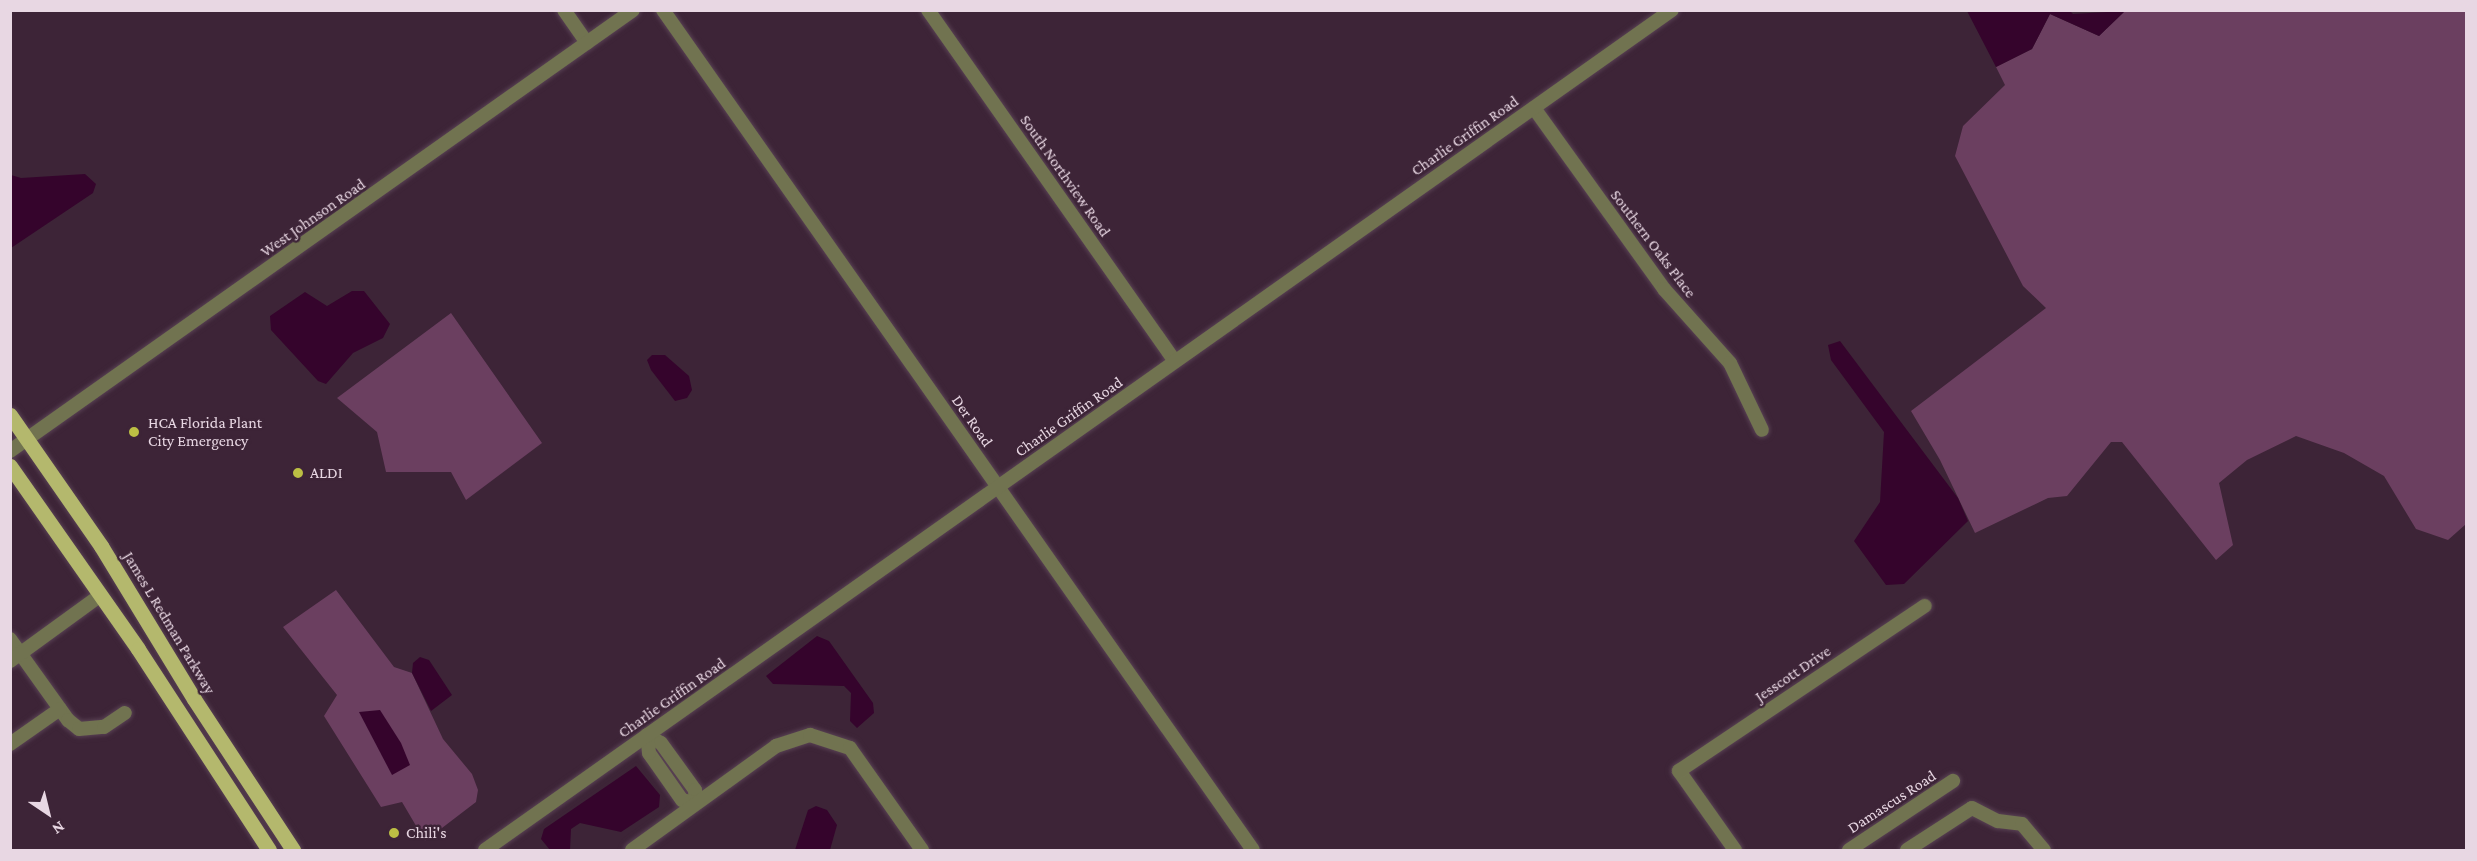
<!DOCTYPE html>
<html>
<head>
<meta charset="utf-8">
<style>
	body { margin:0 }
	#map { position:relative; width:2477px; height:861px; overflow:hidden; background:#3d2437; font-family:"Crimson Pro",serif }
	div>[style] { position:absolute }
	.green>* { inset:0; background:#6b3f60 }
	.water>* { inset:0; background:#35042c }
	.roads { filter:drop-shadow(0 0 2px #584153) drop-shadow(0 0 2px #584153) }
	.minor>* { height:14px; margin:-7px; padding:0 7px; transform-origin:7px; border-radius:7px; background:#717350 }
	.major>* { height:15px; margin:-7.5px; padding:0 7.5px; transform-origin:7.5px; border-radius:7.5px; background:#b4b86d }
	.dots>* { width:16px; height:16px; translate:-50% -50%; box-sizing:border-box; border:3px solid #3d2437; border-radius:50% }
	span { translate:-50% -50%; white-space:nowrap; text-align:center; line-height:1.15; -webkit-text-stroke:5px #3d2437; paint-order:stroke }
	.street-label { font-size:16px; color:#e8d7e3 }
	.poi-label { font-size:16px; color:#e8d7e3 }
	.left { translate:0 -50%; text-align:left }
	.frame { position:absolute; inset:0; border:12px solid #e8d7e3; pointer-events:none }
	.north { position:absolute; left:18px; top:783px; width:60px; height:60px; -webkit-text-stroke:4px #3d2437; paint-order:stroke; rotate:145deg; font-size:16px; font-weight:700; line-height:24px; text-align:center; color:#e8d7e3 }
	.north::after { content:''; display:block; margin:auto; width:21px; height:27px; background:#e8d7e3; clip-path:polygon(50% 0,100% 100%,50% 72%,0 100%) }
</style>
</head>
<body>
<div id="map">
	<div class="green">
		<i style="clip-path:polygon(2125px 11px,2466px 11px,2466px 524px,2448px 540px,2416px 529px,2384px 476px,2344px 453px,2296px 436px,2247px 460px,2219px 483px,2233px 545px,2216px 560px,2122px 442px,2111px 442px,2067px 496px,2048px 498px,1975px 533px,1940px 460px,1911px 411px,2046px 308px,2023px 286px,1955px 156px,1963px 126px,2005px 85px,1996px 67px,2032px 49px,2050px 14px,2099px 36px)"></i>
		<i style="clip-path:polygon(451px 313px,542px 443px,466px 500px,451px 472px,386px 472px,377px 432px,337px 398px)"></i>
		<i style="clip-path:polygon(336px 590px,394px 667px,412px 673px,443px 739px,472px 774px,478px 790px,476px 802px,425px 841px,402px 802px,381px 807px,324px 716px,337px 695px,283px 627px)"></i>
	</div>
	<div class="water">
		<i style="clip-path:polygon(2070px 11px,2073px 14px,2125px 11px,2099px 36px,2050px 14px,2032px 49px,1996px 67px,1967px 11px)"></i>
		<i style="clip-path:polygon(85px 174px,96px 184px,93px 193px,11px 248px,11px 175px,21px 178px)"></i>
		<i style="clip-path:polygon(352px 291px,364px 291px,390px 324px,383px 338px,353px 353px,326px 384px,318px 381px,271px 330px,270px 316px,305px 292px,327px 306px)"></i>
		<i style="clip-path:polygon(1840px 341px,1958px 498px,1968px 521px,1904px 584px,1886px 585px,1854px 541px,1880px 502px,1884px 432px,1831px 360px,1828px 345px)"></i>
		<i style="clip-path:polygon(652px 355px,665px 355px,689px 376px,692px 390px,687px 398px,675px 401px,651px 370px,647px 360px)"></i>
		<i style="clip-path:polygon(817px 636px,829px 641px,873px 703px,874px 713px,857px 728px,850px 721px,851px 693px,844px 686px,773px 684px,766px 676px)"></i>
		<i style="clip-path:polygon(420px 657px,429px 660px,452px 695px,431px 711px,412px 673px,413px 663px)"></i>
		<i style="clip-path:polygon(380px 710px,401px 743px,410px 765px,392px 775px,359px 712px)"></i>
		<i style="clip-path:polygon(636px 766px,660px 795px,659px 807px,621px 832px,580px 823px,571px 829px,570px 850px,550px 850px,541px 839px,544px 829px)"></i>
		<i style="clip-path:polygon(816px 806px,827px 810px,837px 825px,830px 850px,795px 850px,808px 810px)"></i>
	</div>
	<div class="roads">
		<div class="minor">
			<i style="left:564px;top:10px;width:40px;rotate:55.1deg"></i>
			<i style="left:663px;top:10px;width:1026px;rotate:54.92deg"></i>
			<i style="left:928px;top:10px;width:429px;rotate:54.9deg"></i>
			<i style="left:1534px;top:108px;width:223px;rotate:54.3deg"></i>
			<i style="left:1664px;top:289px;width:99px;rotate:48.3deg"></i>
			<i style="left:1730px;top:363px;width:74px;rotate:64.5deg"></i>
			<i style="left:10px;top:451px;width:763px;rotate:-35.29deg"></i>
			<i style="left:10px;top:639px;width:100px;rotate:54.4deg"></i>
			<i style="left:68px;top:720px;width:14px;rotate:39deg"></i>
			<i style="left:79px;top:729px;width:25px;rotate:-5deg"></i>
			<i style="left:104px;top:727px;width:25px;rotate:-34deg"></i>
			<i style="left:10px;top:661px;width:112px;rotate:-36deg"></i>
			<i style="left:647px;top:735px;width:16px;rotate:30deg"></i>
			<i style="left:661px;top:743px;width:58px;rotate:54.1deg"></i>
			<i style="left:695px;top:790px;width:13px;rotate:86deg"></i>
			<i style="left:696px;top:803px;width:14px;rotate:-168deg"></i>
			<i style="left:682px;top:800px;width:57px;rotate:-125.1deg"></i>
			<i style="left:649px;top:753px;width:18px;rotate:-96deg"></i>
			<i style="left:10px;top:744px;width:61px;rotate:-35deg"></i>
			<i style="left:485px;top:850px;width:1454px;rotate:-35.29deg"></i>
			<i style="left:632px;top:850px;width:178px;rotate:-35.8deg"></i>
			<i style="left:776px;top:746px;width:36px;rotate:-18deg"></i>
			<i style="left:810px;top:735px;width:42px;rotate:18deg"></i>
			<i style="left:850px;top:748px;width:125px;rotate:54.8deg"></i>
			<i style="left:1735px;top:850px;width:97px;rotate:-125.3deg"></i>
			<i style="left:1679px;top:771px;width:296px;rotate:-33.9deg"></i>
			<i style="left:1849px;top:850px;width:125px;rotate:-33.6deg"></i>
			<i style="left:1907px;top:850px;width:77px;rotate:-32.9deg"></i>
			<i style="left:1972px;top:808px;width:29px;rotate:27deg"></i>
			<i style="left:1998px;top:821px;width:24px;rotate:7deg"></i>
			<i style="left:2022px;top:824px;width:34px;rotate:50deg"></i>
		</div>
		<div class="major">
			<i style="left:10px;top:415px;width:160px;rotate:55.2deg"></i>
			<i style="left:101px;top:546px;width:179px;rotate:58.7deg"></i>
			<i style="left:194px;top:699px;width:181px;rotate:56.7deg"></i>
			<i style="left:10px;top:466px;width:223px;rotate:55deg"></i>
			<i style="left:138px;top:649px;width:240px;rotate:56.9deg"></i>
		</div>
	</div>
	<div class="dots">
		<i style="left:134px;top:432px;background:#bcbf44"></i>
		<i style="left:298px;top:473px;background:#bcbf44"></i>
		<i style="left:394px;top:833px;background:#bcbf44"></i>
	</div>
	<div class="street-label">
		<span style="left:1465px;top:136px;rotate:-35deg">Charlie Griffin Road</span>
		<span style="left:1065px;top:176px;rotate:55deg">South Northview Road</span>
		<span style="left:313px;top:218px;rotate:-35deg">West Johnson Road</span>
		<span style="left:1653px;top:244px;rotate:53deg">Southern Oaks Place</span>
		<span style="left:1069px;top:417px;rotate:-35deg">Charlie Griffin Road</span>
		<span style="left:972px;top:421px;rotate:55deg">Der Road</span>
		<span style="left:169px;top:623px;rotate:59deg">James L Redman Parkway</span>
		<span style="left:1793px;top:674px;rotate:-34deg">Jesscott Drive</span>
		<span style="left:672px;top:698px;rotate:-35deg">Charlie Griffin Road</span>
		<span style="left:1892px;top:802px;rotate:-33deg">Damascus Road</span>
	</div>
	<div class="poi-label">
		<span class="left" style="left:148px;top:432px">HCA Florida Plant<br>City Emergency</span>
		<span class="left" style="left:310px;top:473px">ALDI</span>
		<span class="left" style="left:406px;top:833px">Chili's</span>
	</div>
	<div class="frame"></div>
	<div class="north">N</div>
</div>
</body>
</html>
